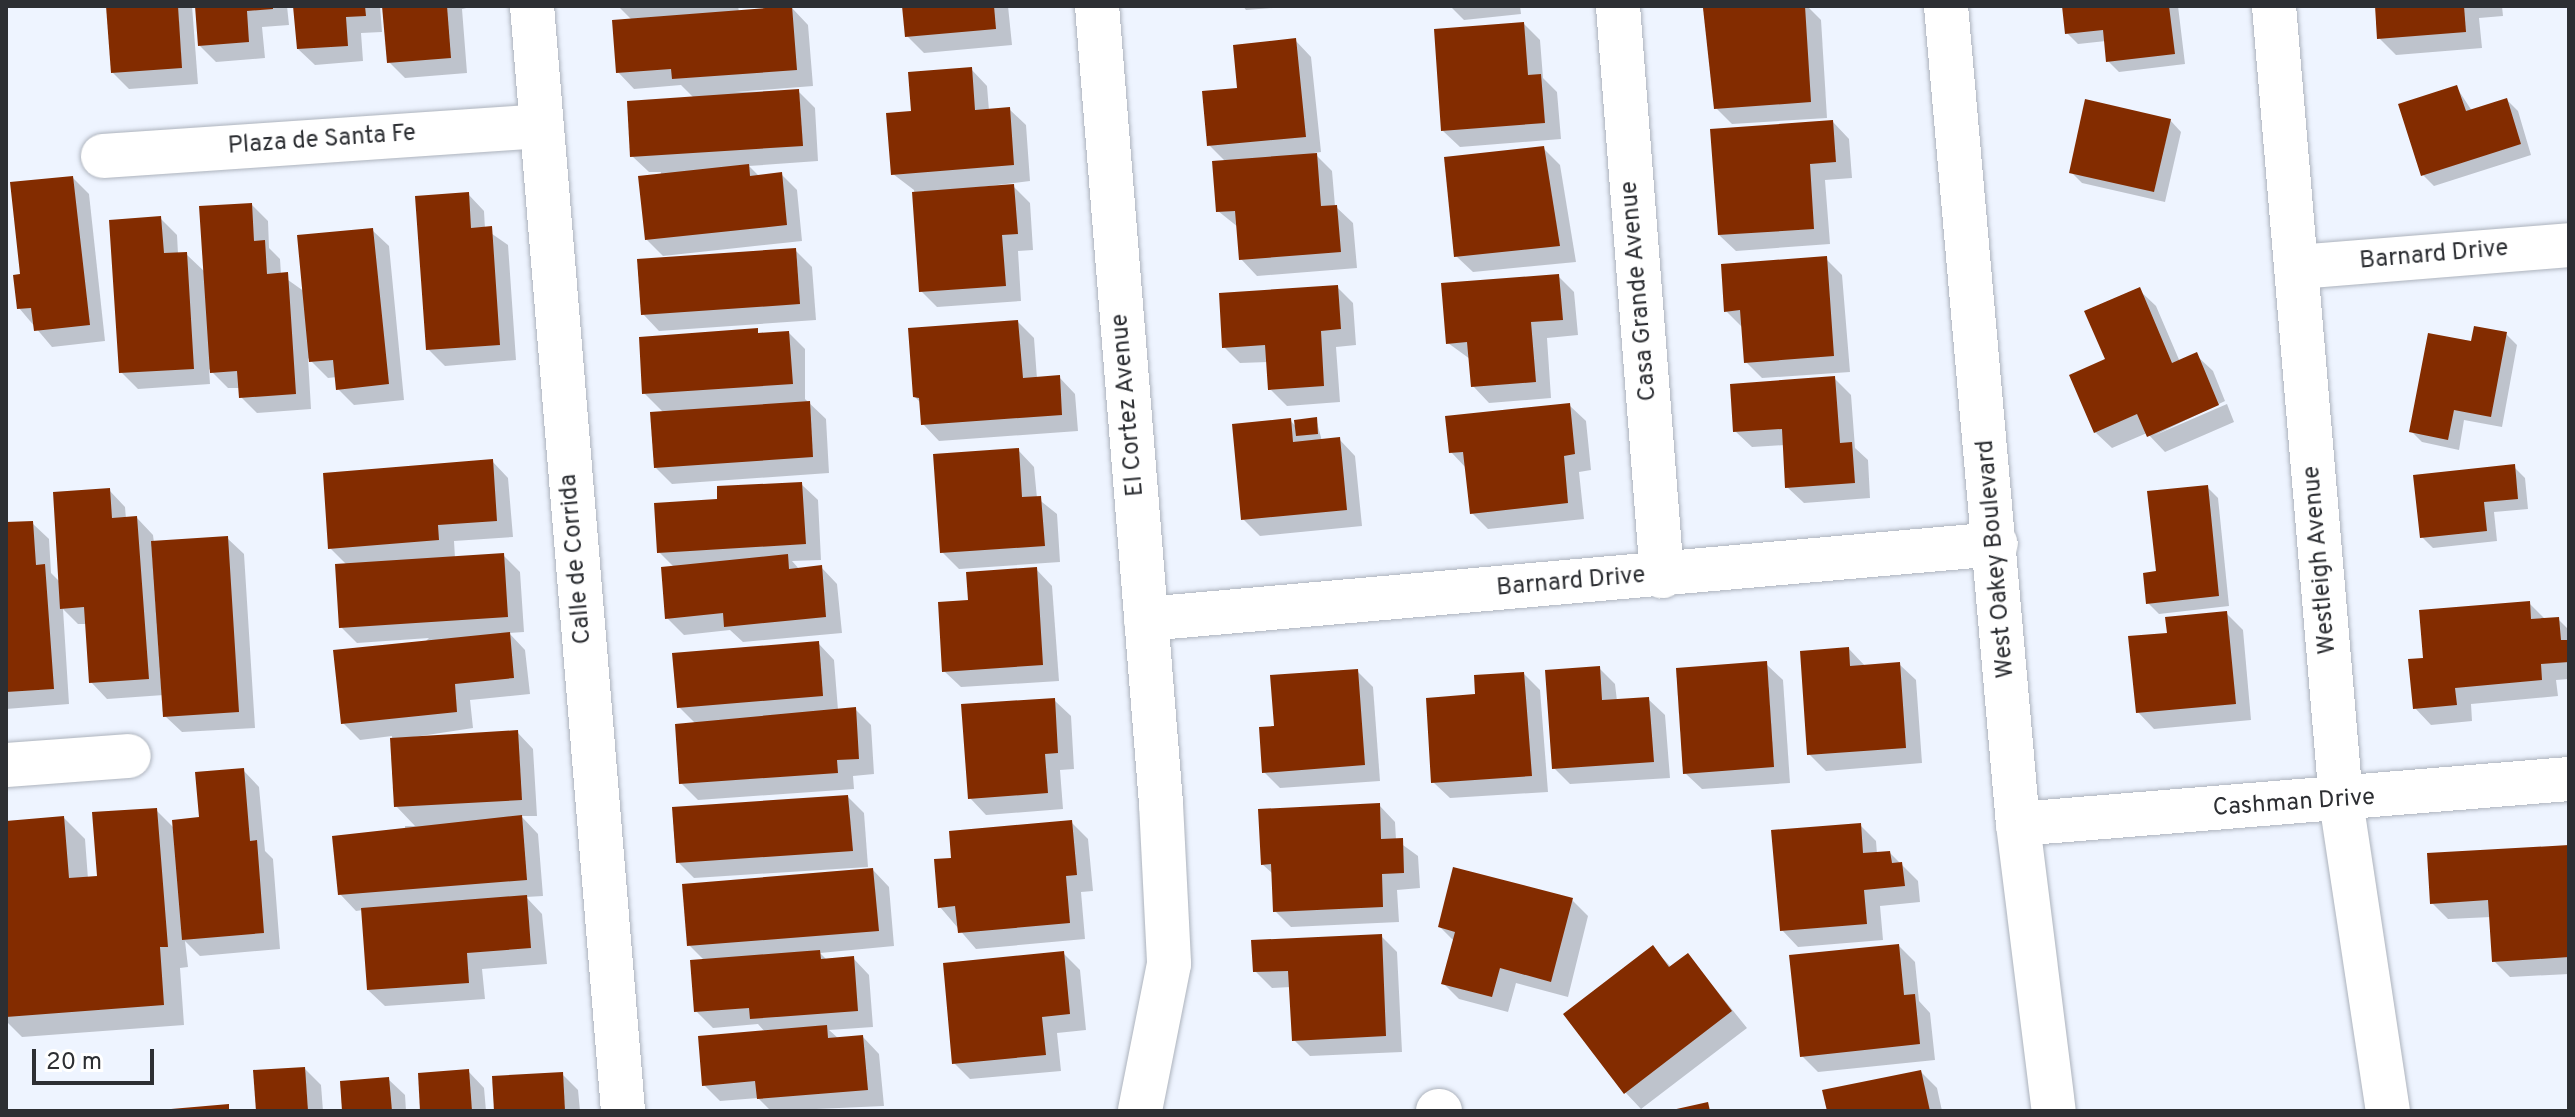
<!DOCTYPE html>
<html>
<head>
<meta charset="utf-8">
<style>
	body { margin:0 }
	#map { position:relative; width:2575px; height:1117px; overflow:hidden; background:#eef4ff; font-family:Overpass,sans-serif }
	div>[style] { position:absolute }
	.shadow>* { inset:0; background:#0003 }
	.building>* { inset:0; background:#832c00 }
	.roads { filter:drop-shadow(0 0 2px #adb3bd) drop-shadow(0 0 2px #adb3bd) }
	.minor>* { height:44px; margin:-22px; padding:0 22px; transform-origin:22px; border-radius:22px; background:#fff }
	.major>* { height:44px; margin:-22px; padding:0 22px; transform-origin:22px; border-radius:22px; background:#fff }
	span { translate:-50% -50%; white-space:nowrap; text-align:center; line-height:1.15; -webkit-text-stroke:8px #fff; paint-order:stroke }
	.street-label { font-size:24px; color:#2d2f33 }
	.frame { position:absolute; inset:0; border:8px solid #2d2f33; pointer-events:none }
	.scale { position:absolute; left:32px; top:1049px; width:122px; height:36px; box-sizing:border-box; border:4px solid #2d2f33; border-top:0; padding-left:10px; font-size:24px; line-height:28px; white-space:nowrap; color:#2d2f33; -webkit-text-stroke:6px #fff; paint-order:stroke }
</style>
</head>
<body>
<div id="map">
	<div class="shadow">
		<i style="clip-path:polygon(108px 6px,192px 6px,198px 84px,129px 89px,113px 73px)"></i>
		<i style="clip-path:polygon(197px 6px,287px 6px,289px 25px,262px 27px,265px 58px,216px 62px,200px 46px)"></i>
		<i style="clip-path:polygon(295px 6px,380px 6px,382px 32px,361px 33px,363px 61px,315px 65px,298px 49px)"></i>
		<i style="clip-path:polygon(384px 6px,475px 6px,462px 9px,467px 73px,405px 78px,389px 62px)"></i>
		<i style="clip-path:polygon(618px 6px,738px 6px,739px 12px,792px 8px,808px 25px,813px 86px,735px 92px,798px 91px,815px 108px,818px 161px,749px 166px,760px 177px,781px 174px,797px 190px,802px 241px,663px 256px,646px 239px,661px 172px,649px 172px,632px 156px,694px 98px,681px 85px,634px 89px,618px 72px,632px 20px)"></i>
		<i style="clip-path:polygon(904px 6px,1008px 6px,1012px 45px,924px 53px,907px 36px)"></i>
		<i style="clip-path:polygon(1243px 6px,1298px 6px,1246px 10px)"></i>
		<i style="clip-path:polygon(1450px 6px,1520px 6px,1521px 14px,1464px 20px)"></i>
		<i style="clip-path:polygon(1807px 6px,1821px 20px,1827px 118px,1732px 124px,1716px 108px,1705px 10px)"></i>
		<i style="clip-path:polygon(2064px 6px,2178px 6px,2185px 64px,2119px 72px,2108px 61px,2106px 41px,2078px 44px,2067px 33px)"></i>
		<i style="clip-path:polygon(2377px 6px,2502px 6px,2503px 16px,2479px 18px,2482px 48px,2396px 55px,2379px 38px)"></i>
		<i style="clip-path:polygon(1524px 24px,1540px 40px,1543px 78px,1557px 92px,1561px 139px,1460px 147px,1443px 131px)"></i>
		<i style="clip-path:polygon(1295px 40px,1311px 57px,1321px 152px,1314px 153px,1332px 171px,1335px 206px,1353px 223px,1357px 268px,1257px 276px,1241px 259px,1238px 227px,1218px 211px,1226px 162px,1209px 145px,1239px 89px)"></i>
		<i style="clip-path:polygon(971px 69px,987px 86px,989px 111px,1009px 109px,1026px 125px,1030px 181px,940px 192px,1013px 186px,1030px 203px,1033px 250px,1018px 251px,1021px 301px,937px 307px,921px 291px,914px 190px,893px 174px,913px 113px)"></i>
		<i style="clip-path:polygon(2457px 88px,2472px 111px,2507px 100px,2518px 111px,2531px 155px,2434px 186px,2423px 175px)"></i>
		<i style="clip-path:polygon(2170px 120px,2181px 132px,2165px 202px,2082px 183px,2071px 172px)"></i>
		<i style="clip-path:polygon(1833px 122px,1849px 139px,1852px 178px,1825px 180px,1830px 244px,1736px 251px,1719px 235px)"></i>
		<i style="clip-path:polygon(1543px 148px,1560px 165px,1576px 262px,1473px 272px,1456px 256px)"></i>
		<i style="clip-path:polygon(73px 178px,89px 194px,105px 341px,52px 347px,19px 308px,23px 276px)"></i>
		<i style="clip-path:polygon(468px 194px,484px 211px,485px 229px,508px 245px,516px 360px,445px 366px,428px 349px)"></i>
		<i style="clip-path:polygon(252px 205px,268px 221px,269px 248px,280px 259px,281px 275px,305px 292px,372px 230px,389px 246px,404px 400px,354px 405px,338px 389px,337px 377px,328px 378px,308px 358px,311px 409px,257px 413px,241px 397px,240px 388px,228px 388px,209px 369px,210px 384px,138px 389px,121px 372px,160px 218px,177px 235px,178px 254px,186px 254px,206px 273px)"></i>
		<i style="clip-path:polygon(795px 250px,812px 267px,816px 320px,659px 331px,643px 314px)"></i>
		<i style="clip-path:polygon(1826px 259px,1842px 275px,1850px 372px,1762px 378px,1746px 362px,1743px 328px,1726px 311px)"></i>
		<i style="clip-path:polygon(1558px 276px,1574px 292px,1578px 335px,1547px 338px,1551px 398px,1489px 403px,1473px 386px,1470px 359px,1448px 343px)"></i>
		<i style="clip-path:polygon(1337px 287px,1353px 303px,1356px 345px,1336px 347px,1340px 402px,1287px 406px,1270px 389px,1268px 362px,1240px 363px,1224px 347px)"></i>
		<i style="clip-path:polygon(2139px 290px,2156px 306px,2180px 362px,2196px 355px,2213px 371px,2225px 401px,2153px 436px,2227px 404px,2234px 422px,2165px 452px,2147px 433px,2112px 448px,2095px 432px,2107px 360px)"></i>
		<i style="clip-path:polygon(1018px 322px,1034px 338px,1037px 379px,1059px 377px,1075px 394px,1078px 431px,939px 441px,923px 424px,921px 403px,915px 397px)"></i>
		<i style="clip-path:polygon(789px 333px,805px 349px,805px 399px,826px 419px,829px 473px,672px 484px,656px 468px,664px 413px,644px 393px)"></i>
		<i style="clip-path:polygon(2506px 334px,2517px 345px,2502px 427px,2464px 420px,2459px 450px,2422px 442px,2411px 431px,2472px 343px)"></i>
		<i style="clip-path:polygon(1834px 378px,1851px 395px,1855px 448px,1868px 460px,1870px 498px,1804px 503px,1787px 487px,1785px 445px,1752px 447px,1735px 431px)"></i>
		<i style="clip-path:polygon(1569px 405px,1586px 421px,1591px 470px,1579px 472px,1584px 519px,1488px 529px,1472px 513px,1467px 469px,1451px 452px)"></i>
		<i style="clip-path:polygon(1316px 419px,1322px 441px,1339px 439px,1355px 456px,1362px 526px,1260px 536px,1243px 519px,1290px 420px,1297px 428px)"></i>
		<i style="clip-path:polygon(1018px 450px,1034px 467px,1037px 498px,1057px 514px,1060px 562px,959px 569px,942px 552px)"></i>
		<i style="clip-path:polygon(492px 461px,508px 478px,513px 537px,454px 541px,455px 558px,503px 555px,520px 572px,524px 632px,509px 633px,525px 650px,530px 694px,470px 700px,473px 728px,401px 739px,517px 732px,533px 749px,537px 816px,521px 816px,538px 834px,543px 896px,526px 897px,542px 914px,547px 964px,482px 969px,485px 999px,385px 1006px,368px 990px,363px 910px,356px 911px,340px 894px,405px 832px,405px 826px,415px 826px,396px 806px,392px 736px,360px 740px,343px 723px,429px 638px,357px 643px,341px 627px,347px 565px,330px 548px)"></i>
		<i style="clip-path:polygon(2514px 467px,2525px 478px,2528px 509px,2494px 512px,2497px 541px,2433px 548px,2422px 537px)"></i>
		<i style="clip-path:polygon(801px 484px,818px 500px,821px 560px,792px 561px,800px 570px,821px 567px,837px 584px,842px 633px,743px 642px,730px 630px,684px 635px,667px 618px,674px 567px,659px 552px,719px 501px)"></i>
		<i style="clip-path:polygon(2207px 487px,2218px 498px,2229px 606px,2159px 614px,2148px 603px,2158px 573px)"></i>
		<i style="clip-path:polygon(109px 490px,125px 507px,126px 519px,137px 518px,153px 535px,154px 543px,227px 538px,244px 554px,255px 728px,182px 732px,165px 716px,164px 695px,107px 699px,91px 682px,87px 624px,78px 624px,63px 609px,69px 704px,6px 709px,6px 524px,32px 523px,49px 539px,51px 573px,60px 582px)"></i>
		<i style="clip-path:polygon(1036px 569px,1052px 586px,1059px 681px,961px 687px,944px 671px,970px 602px)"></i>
		<i style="clip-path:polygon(2529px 603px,2546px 620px,2558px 619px,2569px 630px,2569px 679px,2556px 680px,2558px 696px,2471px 704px,2472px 721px,2431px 725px,2415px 708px,2425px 660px)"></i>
		<i style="clip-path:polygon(2226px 613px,2243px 630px,2251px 720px,2154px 729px,2138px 712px,2169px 635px)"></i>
		<i style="clip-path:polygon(818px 643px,834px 660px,838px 710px,855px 709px,871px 725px,874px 774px,853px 776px,854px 789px,698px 800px,681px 783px,696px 724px,679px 707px)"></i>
		<i style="clip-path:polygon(1849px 649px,1866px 667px,1899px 664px,1916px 680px,1922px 763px,1826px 771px,1809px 754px)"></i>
		<i style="clip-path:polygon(1766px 664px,1783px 680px,1790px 783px,1702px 789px,1685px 773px)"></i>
		<i style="clip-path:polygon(1599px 668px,1615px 684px,1617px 701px,1648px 699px,1665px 715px,1670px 778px,1570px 784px,1554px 768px)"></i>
		<i style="clip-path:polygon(1357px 671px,1373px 687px,1380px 781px,1280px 788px,1264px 772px,1276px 728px)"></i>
		<i style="clip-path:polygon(1524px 674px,1540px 690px,1548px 792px,1450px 798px,1433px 782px)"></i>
		<i style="clip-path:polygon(1054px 700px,1071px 716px,1074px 769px,1060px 770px,1063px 809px,986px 815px,970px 798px)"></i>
		<i style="clip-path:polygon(243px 770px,259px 787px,265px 851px,273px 859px,280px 949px,200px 956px,185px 941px,188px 967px,180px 968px,184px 1025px,22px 1037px,6px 1021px,6px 823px,64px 818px,85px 839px,88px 879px,99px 878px,156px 810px,175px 829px,202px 819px)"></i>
		<i style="clip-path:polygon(848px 797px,864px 813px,868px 867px,694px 878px,678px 862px)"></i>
		<i style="clip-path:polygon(1379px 805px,1395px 822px,1396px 840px,1418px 856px,1420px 888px,1397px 890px,1399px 922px,1291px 927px,1275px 911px,1273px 874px,1262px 864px)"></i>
		<i style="clip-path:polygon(1072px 823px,1088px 839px,1093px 891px,1081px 892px,1085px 939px,976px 949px,940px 907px,953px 860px)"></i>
		<i style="clip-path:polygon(1860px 825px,1876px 841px,1877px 854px,1890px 853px,1918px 881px,1920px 902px,1880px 906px,1883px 940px,1798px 947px,1782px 930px)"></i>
		<i style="clip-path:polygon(2569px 847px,2569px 974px,2510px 977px,2494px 961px,2491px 917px,2448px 919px,2432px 903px)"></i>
		<i style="clip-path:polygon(873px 870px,889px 887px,894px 946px,820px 953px,827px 960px,853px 958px,869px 975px,873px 1027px,829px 1030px,839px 1039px,863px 1037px,879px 1054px,884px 1106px,771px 1111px,758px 1098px,720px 1101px,704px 1085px,765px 1032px,758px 1024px,713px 1028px,696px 1011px,705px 961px,689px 945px)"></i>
		<i style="clip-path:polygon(1572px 900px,1588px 916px,1568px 997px,1516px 983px,1508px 1012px,1459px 999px,1443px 983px,1454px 941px,1440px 927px)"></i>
		<i style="clip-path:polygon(1381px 936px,1397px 952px,1402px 1052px,1310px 1056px,1294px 1040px,1291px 987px,1272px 988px,1255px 971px)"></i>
		<i style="clip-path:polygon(1899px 946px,1915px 962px,1919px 1001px,1930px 1013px,1935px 1060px,1818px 1072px,1802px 1056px)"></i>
		<i style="clip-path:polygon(1653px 948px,1672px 968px,1688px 955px,1747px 1028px,1641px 1109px,1625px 1092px)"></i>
		<i style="clip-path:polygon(1063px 953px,1080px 970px,1086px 1030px,1057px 1033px,1061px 1071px,970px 1079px,954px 1063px)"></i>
		<i style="clip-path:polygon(305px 1069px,321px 1085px,323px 1111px,258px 1111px)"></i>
		<i style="clip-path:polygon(468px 1071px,484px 1088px,486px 1111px,422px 1111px)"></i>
		<i style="clip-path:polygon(1921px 1072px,1937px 1088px,1942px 1111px,1829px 1111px)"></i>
		<i style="clip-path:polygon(562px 1074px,578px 1090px,580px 1111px,496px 1111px)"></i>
		<i style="clip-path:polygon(388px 1079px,405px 1095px,406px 1111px,344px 1111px)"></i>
	</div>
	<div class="building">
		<i style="clip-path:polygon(106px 6px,178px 6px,182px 68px,111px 73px)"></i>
		<i style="clip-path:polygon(195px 6px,273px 6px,273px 9px,247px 11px,249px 42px,198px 46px)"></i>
		<i style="clip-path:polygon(293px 6px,365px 6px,366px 16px,346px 17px,348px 46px,297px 49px)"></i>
		<i style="clip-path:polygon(382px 6px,447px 6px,451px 58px,387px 63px)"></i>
		<i style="clip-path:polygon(792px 6px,797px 70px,672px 79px,671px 69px,616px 73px,612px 20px)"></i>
		<i style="clip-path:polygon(902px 6px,994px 6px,996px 29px,905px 37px)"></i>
		<i style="clip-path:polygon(1737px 6px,1805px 6px,1811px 102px,1714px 109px,1703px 8px)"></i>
		<i style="clip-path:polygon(2062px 6px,2169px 6px,2175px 54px,2106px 62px,2103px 30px,2065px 34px)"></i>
		<i style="clip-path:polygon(2375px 6px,2464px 6px,2466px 32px,2377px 39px)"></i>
		<i style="clip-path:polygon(1524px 22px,1528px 75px,1541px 74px,1545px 123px,1441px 131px,1434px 29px)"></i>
		<i style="clip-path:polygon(1296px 38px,1306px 137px,1207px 146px,1202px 91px,1237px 88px,1233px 45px)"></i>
		<i style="clip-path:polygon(972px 67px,975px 110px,1010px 107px,1014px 165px,891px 175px,886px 113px,911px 111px,908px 72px)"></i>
		<i style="clip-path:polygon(2457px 85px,2466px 111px,2507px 98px,2521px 144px,2421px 176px,2398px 104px)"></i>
		<i style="clip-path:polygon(799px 89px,803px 146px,630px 157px,627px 101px)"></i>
		<i style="clip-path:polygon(2085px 99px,2171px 119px,2154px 192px,2069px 173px)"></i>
		<i style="clip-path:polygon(1833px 120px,1836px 162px,1810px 164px,1814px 229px,1718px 235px,1710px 129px)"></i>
		<i style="clip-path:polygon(1544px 146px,1560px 246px,1454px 257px,1444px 157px)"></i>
		<i style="clip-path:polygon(1317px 153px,1321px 206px,1337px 205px,1341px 252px,1239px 260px,1235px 211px,1216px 212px,1212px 161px)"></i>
		<i style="clip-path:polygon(749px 164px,750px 176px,782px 172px,787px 225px,645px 240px,638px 176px)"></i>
		<i style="clip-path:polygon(73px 176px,90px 325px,34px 331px,31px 308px,17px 309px,13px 275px,20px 274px,10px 182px)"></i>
		<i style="clip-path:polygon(1014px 184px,1018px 234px,1002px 235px,1006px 286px,919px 292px,912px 192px)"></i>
		<i style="clip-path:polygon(469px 192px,471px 228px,492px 226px,500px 345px,426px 350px,415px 196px)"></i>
		<i style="clip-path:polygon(252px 203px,254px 241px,265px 240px,267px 274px,288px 272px,296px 394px,239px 398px,237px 371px,210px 373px,199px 206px)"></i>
		<i style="clip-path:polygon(161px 216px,164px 253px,187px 252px,194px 369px,119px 373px,109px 220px)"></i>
		<i style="clip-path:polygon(373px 228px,389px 384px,336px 390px,333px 360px,309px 362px,297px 235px)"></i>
		<i style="clip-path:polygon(796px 248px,800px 304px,641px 315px,637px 259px)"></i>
		<i style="clip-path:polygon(1827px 256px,1834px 356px,1744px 363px,1740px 310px,1724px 312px,1721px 264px)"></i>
		<i style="clip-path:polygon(1559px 274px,1563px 320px,1531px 322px,1536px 382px,1471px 387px,1467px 342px,1446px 344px,1441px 283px)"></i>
		<i style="clip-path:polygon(1338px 285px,1341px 329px,1321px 331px,1324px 386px,1268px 390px,1265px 345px,1222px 348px,1219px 293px)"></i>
		<i style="clip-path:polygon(2140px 287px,2172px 363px,2197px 352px,2219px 405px,2147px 437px,2137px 414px,2094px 433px,2069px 375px,2105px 359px,2084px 311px)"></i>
		<i style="clip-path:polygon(1018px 320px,1023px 378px,1060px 375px,1062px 415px,921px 425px,919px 398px,913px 397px,908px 328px)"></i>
		<i style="clip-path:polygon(2474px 326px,2507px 332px,2491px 417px,2454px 410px,2448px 440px,2409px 432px,2428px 333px,2471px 341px)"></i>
		<i style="clip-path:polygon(758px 328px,758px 333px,789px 331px,793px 384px,642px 394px,639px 337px)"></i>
		<i style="clip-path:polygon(1835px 376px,1840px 443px,1852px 442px,1855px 483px,1785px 488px,1782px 429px,1733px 432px,1730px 384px)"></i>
		<i style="clip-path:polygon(810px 401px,813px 457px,654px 468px,650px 412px)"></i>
		<i style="clip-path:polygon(1570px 403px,1575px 454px,1564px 456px,1568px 503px,1470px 514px,1463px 452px,1449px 453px,1445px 416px)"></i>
		<i style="clip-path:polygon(1317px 417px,1318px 434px,1296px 436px,1294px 420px)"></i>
		<i style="clip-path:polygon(1291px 418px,1293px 442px,1340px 437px,1347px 510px,1241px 520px,1232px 424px)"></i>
		<i style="clip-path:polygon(1019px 448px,1022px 497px,1041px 496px,1045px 546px,940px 553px,933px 454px)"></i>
		<i style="clip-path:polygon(493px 459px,497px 521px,438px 525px,439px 540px,328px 549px,323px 473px)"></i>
		<i style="clip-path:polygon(2515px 464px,2518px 499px,2484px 502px,2487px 531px,2420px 538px,2413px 475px)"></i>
		<i style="clip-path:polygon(802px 482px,806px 544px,657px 553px,654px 503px,717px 499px,717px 486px)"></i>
		<i style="clip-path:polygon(2208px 485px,2219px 596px,2146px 604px,2143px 573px,2156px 571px,2147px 491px)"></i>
		<i style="clip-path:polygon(110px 488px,112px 518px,137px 516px,149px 679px,89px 683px,84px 607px,60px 609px,53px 492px)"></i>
		<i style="clip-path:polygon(33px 521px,36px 565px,45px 564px,54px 689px,6px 692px,6px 522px)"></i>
		<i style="clip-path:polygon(228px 536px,239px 712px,163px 717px,151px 541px)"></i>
		<i style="clip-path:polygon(504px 553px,508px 617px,339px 628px,335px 564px)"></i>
		<i style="clip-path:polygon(788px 554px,789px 569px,822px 565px,826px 617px,724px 627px,723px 613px,665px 619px,661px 567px)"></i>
		<i style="clip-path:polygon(1037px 567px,1043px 665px,942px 672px,938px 602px,968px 600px,966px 572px)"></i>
		<i style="clip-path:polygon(2530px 601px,2531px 619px,2559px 617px,2561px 640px,2569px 640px,2569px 662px,2541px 664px,2542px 680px,2455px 688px,2457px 705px,2413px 709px,2408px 659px,2423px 658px,2419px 610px)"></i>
		<i style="clip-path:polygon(2227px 611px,2236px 704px,2136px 713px,2128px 636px,2167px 633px,2165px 617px)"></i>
		<i style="clip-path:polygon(510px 632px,514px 678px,455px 684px,457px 712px,341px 724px,333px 650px)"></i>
		<i style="clip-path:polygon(819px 641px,823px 696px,677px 708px,672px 653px)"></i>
		<i style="clip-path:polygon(1849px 647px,1850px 666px,1900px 662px,1906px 748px,1807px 755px,1800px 651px)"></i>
		<i style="clip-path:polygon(1767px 661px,1774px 767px,1683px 774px,1676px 668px)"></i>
		<i style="clip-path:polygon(1600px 666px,1602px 700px,1649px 697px,1654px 762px,1552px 769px,1545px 670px)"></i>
		<i style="clip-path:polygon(1358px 669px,1365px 765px,1262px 773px,1259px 727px,1274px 726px,1270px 675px)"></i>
		<i style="clip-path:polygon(1524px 672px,1532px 776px,1431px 783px,1426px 698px,1475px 694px,1474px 675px)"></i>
		<i style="clip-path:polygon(1055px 698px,1058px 753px,1045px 754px,1048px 793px,968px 799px,961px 704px)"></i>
		<i style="clip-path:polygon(856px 707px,859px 759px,837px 760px,838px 773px,679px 784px,675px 724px)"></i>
		<i style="clip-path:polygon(518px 730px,522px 800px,394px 807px,390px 738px)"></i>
		<i style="clip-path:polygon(244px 768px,250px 841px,257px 840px,264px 933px,182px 940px,172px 820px,199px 817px,195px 772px)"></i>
		<i style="clip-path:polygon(848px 795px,853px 851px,676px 863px,672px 807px)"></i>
		<i style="clip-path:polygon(1380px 803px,1381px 839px,1403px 838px,1404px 873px,1382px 874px,1383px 907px,1273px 912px,1271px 864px,1261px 865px,1258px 809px)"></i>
		<i style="clip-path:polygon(157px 808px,168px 947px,160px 947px,164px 1005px,6px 1017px,6px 821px,64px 816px,69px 878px,97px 876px,92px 812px)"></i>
		<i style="clip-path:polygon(522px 815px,527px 880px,338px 895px,332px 836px)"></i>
		<i style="clip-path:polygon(1072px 820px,1077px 875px,1066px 876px,1070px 923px,958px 933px,955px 906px,938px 908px,934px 859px,951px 858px,949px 831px)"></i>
		<i style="clip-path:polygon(1861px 823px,1863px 853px,1890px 851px,1892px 863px,1902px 862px,1905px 886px,1864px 890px,1867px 924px,1780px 931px,1771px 830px)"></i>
		<i style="clip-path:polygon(2569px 845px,2569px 957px,2492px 962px,2488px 900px,2430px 904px,2427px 853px)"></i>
		<i style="clip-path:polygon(1453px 867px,1573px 898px,1551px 982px,1500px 968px,1492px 997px,1441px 984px,1455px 932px,1438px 927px)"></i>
		<i style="clip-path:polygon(873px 868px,879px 931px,687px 946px,682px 884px)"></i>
		<i style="clip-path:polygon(527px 895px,531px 948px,467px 953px,469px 983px,367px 990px,361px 908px)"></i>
		<i style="clip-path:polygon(1382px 934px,1386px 1036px,1292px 1041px,1288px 971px,1253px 972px,1251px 940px)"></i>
		<i style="clip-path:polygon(1899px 944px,1904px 995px,1915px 994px,1920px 1044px,1800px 1057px,1789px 955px)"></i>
		<i style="clip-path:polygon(1653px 945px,1669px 967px,1688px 953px,1732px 1011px,1624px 1094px,1563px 1014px)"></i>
		<i style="clip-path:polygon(820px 950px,821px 959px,854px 956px,858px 1011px,750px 1019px,749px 1008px,694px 1012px,690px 960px)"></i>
		<i style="clip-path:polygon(1064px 951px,1070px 1014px,1042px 1017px,1046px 1055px,952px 1064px,943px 963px)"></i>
		<i style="clip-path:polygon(827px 1025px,828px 1038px,863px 1035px,868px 1090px,757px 1099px,755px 1081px,702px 1086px,698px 1036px)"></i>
		<i style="clip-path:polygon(305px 1067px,308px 1111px,256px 1111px,253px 1070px)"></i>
		<i style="clip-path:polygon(469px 1069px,472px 1111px,420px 1111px,418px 1073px)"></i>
		<i style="clip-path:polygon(1921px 1070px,1930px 1111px,1827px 1111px,1822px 1090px)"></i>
		<i style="clip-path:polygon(563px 1072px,565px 1111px,494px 1111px,492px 1076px)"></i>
		<i style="clip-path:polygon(389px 1077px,392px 1111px,342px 1111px,340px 1081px)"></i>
		<i style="clip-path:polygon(1708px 1102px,1710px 1111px,1673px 1111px,1672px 1110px)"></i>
		<i style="clip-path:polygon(229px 1104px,229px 1111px,171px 1111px,171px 1109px)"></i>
	</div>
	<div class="roads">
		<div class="minor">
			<i style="left:532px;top:6px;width:1109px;rotate:85.29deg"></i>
			<i style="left:1097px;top:6px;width:801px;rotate:85.41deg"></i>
			<i style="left:1161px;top:804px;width:160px;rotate:87.1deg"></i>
			<i style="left:1169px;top:964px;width:150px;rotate:101.2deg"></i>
			<i style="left:1618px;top:6px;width:572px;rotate:85.59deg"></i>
			<i style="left:2274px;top:6px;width:798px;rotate:85.18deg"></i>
			<i style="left:2341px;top:801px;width:314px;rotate:81.4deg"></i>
			<i style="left:103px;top:156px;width:439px;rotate:-3.9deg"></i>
			<i style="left:2298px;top:267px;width:272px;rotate:-4.6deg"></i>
			<i style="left:1146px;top:619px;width:853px;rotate:-5.04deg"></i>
			<i style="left:6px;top:765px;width:123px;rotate:-4.2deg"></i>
			<i style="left:2018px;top:824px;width:553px;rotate:-4.67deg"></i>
			<i style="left:1438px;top:1111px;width:2px"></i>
		</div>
		<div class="major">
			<i style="left:1946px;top:6px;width:821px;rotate:84.97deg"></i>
			<i style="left:2018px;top:824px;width:289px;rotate:82.9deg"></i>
		</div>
	</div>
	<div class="street-label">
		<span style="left:322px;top:141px;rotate:-4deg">Plaza de Santa Fe</span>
		<span style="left:2434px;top:256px;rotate:-5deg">Barnard Drive</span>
		<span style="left:1640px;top:291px;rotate:-95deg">Casa Grande Avenue</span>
		<span style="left:1129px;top:405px;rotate:-95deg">El Cortez Avenue</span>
		<span style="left:577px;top:559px;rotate:-95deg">Calle de Corrida</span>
		<span style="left:1997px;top:559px;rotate:-95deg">West Oakey Boulevard</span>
		<span style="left:2321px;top:560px;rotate:-95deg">Westleigh Avenue</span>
		<span style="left:1571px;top:583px;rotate:-5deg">Barnard Drive</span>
		<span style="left:2294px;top:804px;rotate:-4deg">Cashman Drive</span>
	</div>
	<div class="frame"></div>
	<div class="scale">20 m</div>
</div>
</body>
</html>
